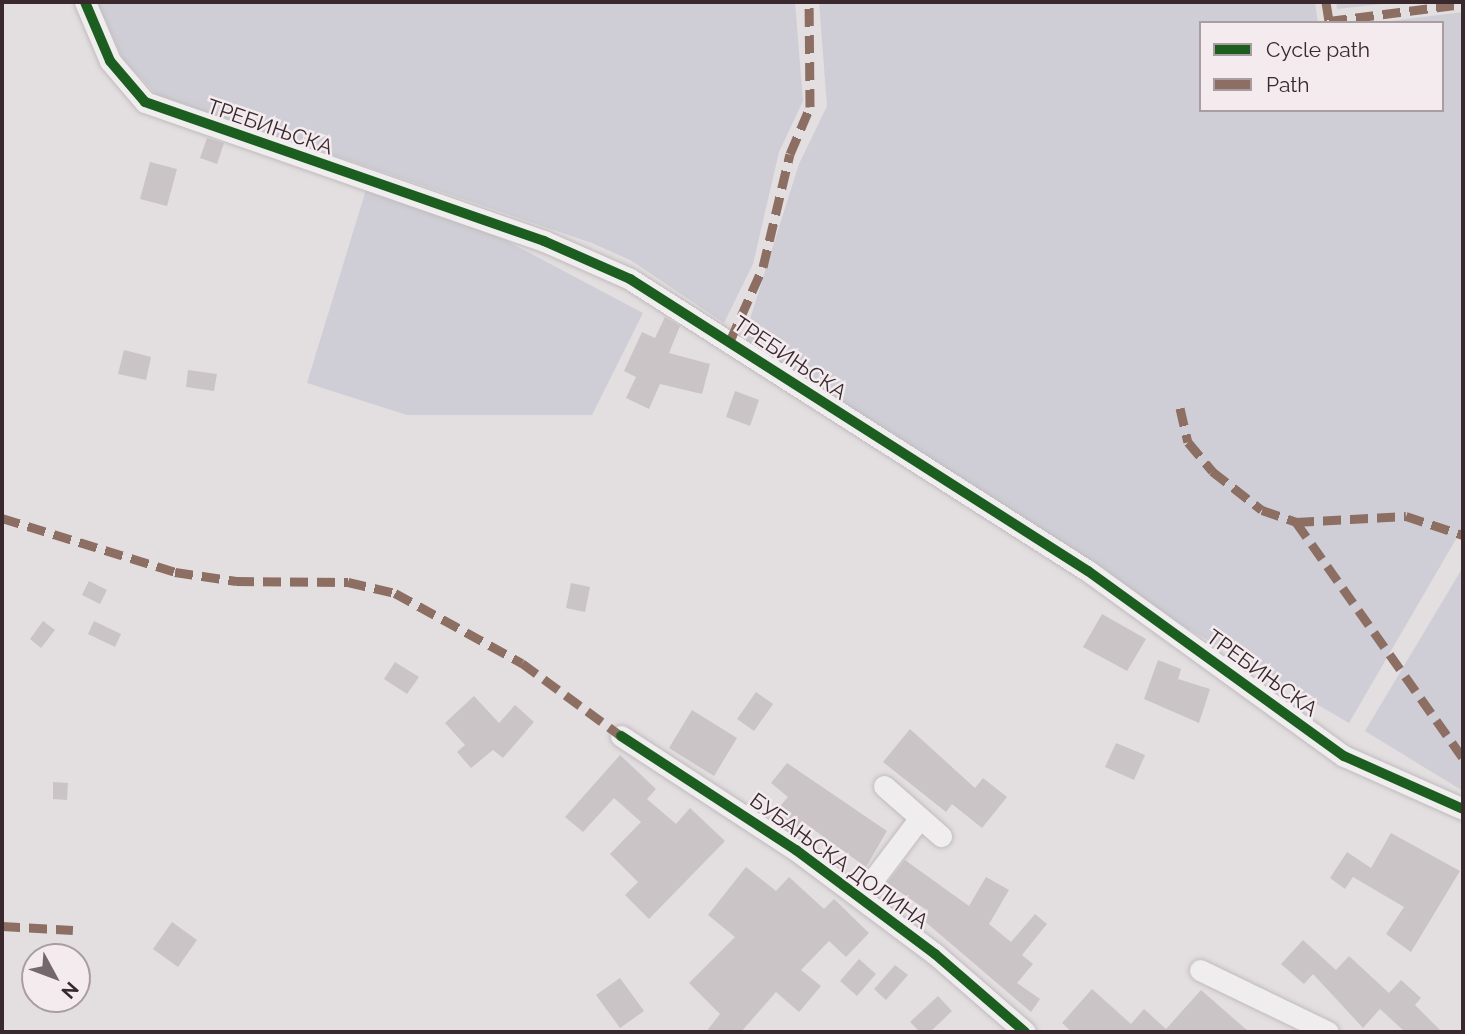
<!DOCTYPE html>
<html>
<head>
<meta charset="utf-8">
<style>
	body { margin:0 }
	#map { position:relative; width:1465px; height:1034px; overflow:hidden; background:#e3dee0; font-family:Raleway,sans-serif }
	div>[style] { position:absolute }
	.green>* { inset:0; background:#cfced6 }
	.building>* { inset:0; background:#cac4c7 }
	.roads { filter:drop-shadow(0 0 2px #c0bbbd) drop-shadow(0 0 2px #c0bbbd) }
	.minor>* { height:21px; margin:-10.5px; padding:0 10.5px; transform-origin:10.5px; border-radius:10.5px; background:#efedee }
	.quiet>* { height:9px; margin-top:-4.5px; transform-origin:0; background:repeating-linear-gradient(90deg,#8d6e63 0 18px,transparent 0 27px) }
	.cycleway>* { height:10px; margin:-5px; padding:0 5px; transform-origin:5px; border-radius:5px; background:#1b5e20 }
	span { translate:-50% -50%; white-space:nowrap; text-align:center; line-height:1.15; -webkit-text-stroke:5px #f3ebee; paint-order:stroke }
	.street-label { font-size:21px; color:#39282d }
	.frame { position:absolute; inset:0; border:4px solid #39282d; pointer-events:none }
	.legend { position:absolute; left:1199px; top:21px; width:245px; height:91px; box-sizing:border-box; background:#f3ebee; border:2px solid #a99da1; margin:0; padding:9px 12px; list-style:none; font-size:21px; color:#39282d }
	.legend li { display:flex; align-items:center; gap:14px; height:35px }
	.legend b { width:35px; border:2px solid #a99da1 }
	.north { position:absolute; left:21px; top:943px; width:70px; height:70px; box-sizing:border-box; background:#f3ebee; border:2px solid #a99da1; border-radius:50%; rotate:131deg; font-size:19px; font-weight:700; line-height:28px; text-align:center; color:#39282d }
	.north::after { content:''; display:block; margin:auto; width:24px; height:32px; background:#74686c; clip-path:polygon(50% 0,100% 100%,50% 72%,0 100%) }
</style>
</head>
<body>
<div id="map">
	<div class="green">
		<i style="clip-path:polygon(97px 2px,795px 2px,803px 101px,779px 152px,753px 264px,724px 323px,632px 261px,592px 243px,157px 95px,123px 59px)"></i>
		<i style="clip-path:polygon(819px 2px,1315px 2px,1318px 23px,1201px 23px,1201px 110px,1442px 110px,1442px 23px,1374px 23px,1463px 12px,1463px 527px,1349px 723px,1131px 595px,744px 338px,799px 164px,827px 106px)"></i>
		<i style="clip-path:polygon(1336px 2px,1400px 2px,1337px 9px)"></i>
		<i style="clip-path:polygon(368px 183px,475px 224px,643px 313px,592px 415px,407px 415px,307px 383px)"></i>
		<i style="clip-path:polygon(1463px 567px,1463px 791px,1365px 731px)"></i>
	</div>
	<div class="building">
		<i style="clip-path:polygon(207px 138px,224px 143px,217px 164px,200px 158px)"></i>
		<i style="clip-path:polygon(150px 162px,177px 169px,167px 206px,140px 199px)"></i>
		<i style="clip-path:polygon(665px 317px,680px 326px,669px 353px,710px 364px,702px 394px,660px 384px,649px 409px,626px 398px,636px 377px,624px 371px,642px 332px,655px 338px)"></i>
		<i style="clip-path:polygon(124px 350px,151px 357px,146px 380px,118px 374px)"></i>
		<i style="clip-path:polygon(188px 370px,217px 374px,214px 391px,186px 387px)"></i>
		<i style="clip-path:polygon(735px 391px,759px 400px,750px 426px,726px 417px)"></i>
		<i style="clip-path:polygon(89px 581px,107px 590px,100px 604px,82px 595px)"></i>
		<i style="clip-path:polygon(571px 583px,590px 587px,585px 612px,566px 608px)"></i>
		<i style="clip-path:polygon(1102px 614px,1146px 639px,1127px 671px,1083px 647px)"></i>
		<i style="clip-path:polygon(43px 621px,55px 630px,41px 648px,30px 639px)"></i>
		<i style="clip-path:polygon(94px 621px,121px 634px,115px 647px,88px 634px)"></i>
		<i style="clip-path:polygon(1158px 660px,1181px 669px,1178px 679px,1210px 689px,1199px 723px,1144px 699px)"></i>
		<i style="clip-path:polygon(395px 662px,419px 677px,407px 694px,384px 679px)"></i>
		<i style="clip-path:polygon(756px 692px,773px 704px,754px 731px,737px 719px)"></i>
		<i style="clip-path:polygon(474px 696px,499px 723px,515px 705px,534px 722px,503px 758px,493px 750px,471px 768px,457px 752px,465px 745px,445px 723px)"></i>
		<i style="clip-path:polygon(692px 710px,737px 738px,714px 776px,669px 748px)"></i>
		<i style="clip-path:polygon(910px 729px,975px 788px,983px 778px,1007px 797px,982px 828px,952px 804px,946px 812px,883px 762px)"></i>
		<i style="clip-path:polygon(1116px 743px,1145px 755px,1134px 780px,1105px 767px)"></i>
		<i style="clip-path:polygon(620px 755px,656px 789px,647px 799px,676px 824px,690px 808px,725px 841px,649px 919px,625px 895px,638px 882px,610px 854px,641px 822px,614px 798px,583px 832px,565px 817px)"></i>
		<i style="clip-path:polygon(787px 763px,887px 831px,866px 867px,803px 822px,798px 829px,776px 811px,788px 797px,771px 783px)"></i>
		<i style="clip-path:polygon(53px 782px,68px 783px,67px 800px,53px 799px)"></i>
		<i style="clip-path:polygon(1391px 833px,1460px 871px,1411px 952px,1386px 934px,1404px 907px,1353px 877px,1345px 889px,1330px 878px,1347px 852px,1371px 868px)"></i>
		<i style="clip-path:polygon(905px 860px,969px 906px,986px 877px,1009px 890px,989px 924px,1011px 942px,1035px 914px,1047px 924px,1022px 955px,1033px 964px,1017px 983px,1040px 999px,1031px 1012px,922px 919px,928px 911px,887px 883px)"></i>
		<i style="clip-path:polygon(746px 867px,776px 891px,789px 877px,824px 909px,834px 899px,869px 933px,846px 957px,829px 941px,801px 970px,821px 986px,799px 1012px,776px 992px,741px 1032px,706px 1032px,720px 1014px,689px 983px,735px 937px,708px 915px)"></i>
		<i style="clip-path:polygon(172px 922px,197px 940px,178px 967px,153px 949px)"></i>
		<i style="clip-path:polygon(1303px 940px,1336px 970px,1349px 956px,1389px 993px,1401px 980px,1421px 998px,1415px 1005px,1442px 1032px,1405px 1032px,1380px 1009px,1363px 1028px,1313px 974px,1304px 984px,1281px 964px)"></i>
		<i style="clip-path:polygon(859px 959px,876px 974px,857px 996px,840px 981px)"></i>
		<i style="clip-path:polygon(895px 965px,908px 975px,886px 1000px,874px 989px)"></i>
		<i style="clip-path:polygon(620px 978px,644px 1011px,620px 1028px,596px 995px)"></i>
		<i style="clip-path:polygon(1092px 989px,1131px 1024px,1144px 1009px,1166px 1029px,1201px 990px,1249px 1032px,1072px 1032px,1062px 1023px)"></i>
		<i style="clip-path:polygon(938px 996px,952px 1011px,930px 1032px,920px 1032px,910px 1022px)"></i>
	</div>
	<div class="roads">
		<div class="minor">
			<i style="left:85px;top:2px;width:64px;rotate:67deg"></i>
			<i style="left:110px;top:61px;width:54px;rotate:49.5deg"></i>
			<i style="left:145px;top:102px;width:423px;rotate:19.2deg"></i>
			<i style="left:544px;top:241px;width:94px;rotate:23.8deg"></i>
			<i style="left:630px;top:279px;width:543px;rotate:32.52deg"></i>
			<i style="left:1088px;top:571px;width:316px;rotate:35.9deg"></i>
			<i style="left:1344px;top:756px;width:130px;rotate:24deg"></i>
			<i style="left:621px;top:736px;width:209px;rotate:33.1deg"></i>
			<i style="left:796px;top:850px;width:174px;rotate:36.8deg"></i>
			<i style="left:935px;top:954px;width:119px;rotate:40.9deg"></i>
			<i style="left:884px;top:786px;width:76px;rotate:41.3deg"></i>
			<i style="left:860px;top:897px;width:98px;rotate:-52.9deg"></i>
			<i style="left:1200px;top:970px;width:142px;rotate:25.8deg"></i>
		</div>
	</div>
	<div class="quiet">
		<i style="left:1326px;top:2px;width:19px;rotate:81deg"></i>
		<i style="left:1329px;top:21px;width:135px;rotate:-7.2deg"></i>
		<i style="left:730px;top:341px;width:81px;rotate:-66deg"></i>
		<i style="left:763px;top:267px;width:116px;rotate:-76.6deg"></i>
		<i style="left:790px;top:154px;width:51px;rotate:-66.9deg"></i>
		<i style="left:810px;top:107px;width:105px;rotate:-90.5deg"></i>
		<i style="left:1180px;top:408px;width:35px;rotate:77deg"></i>
		<i style="left:1188px;top:442px;width:38px;rotate:50deg"></i>
		<i style="left:1212px;top:471px;width:63px;rotate:38deg"></i>
		<i style="left:1262px;top:510px;width:36px;rotate:19deg"></i>
		<i style="left:1296px;top:522px;width:110px;rotate:-3.1deg"></i>
		<i style="left:1406px;top:516px;width:60px;rotate:18.4deg"></i>
		<i style="left:2px;top:518px;width:181px;rotate:17.3deg"></i>
		<i style="left:175px;top:572px;width:62px;rotate:8.4deg"></i>
		<i style="left:236px;top:581px;width:112px;rotate:0.5deg"></i>
		<i style="left:348px;top:582px;width:48px;rotate:13.2deg"></i>
		<i style="left:395px;top:593px;width:145px;rotate:28.9deg"></i>
		<i style="left:522px;top:663px;width:123px;rotate:36.4deg"></i>
		<i style="left:1296px;top:522px;width:289px;rotate:54.7deg"></i>
		<i style="left:2px;top:926px;width:71px;rotate:3.2deg"></i>
	</div>
	<div class="cycleway">
		<i style="left:85px;top:2px;width:64px;rotate:67deg"></i>
		<i style="left:110px;top:61px;width:54px;rotate:49.5deg"></i>
		<i style="left:145px;top:102px;width:423px;rotate:19.2deg"></i>
		<i style="left:544px;top:241px;width:94px;rotate:23.8deg"></i>
		<i style="left:630px;top:279px;width:543px;rotate:32.52deg"></i>
		<i style="left:1088px;top:571px;width:316px;rotate:35.9deg"></i>
		<i style="left:1344px;top:756px;width:130px;rotate:24deg"></i>
		<i style="left:621px;top:736px;width:209px;rotate:33.1deg"></i>
		<i style="left:796px;top:850px;width:174px;rotate:36.8deg"></i>
		<i style="left:935px;top:954px;width:119px;rotate:40.9deg"></i>
	</div>
	<div class="street-label">
		<span style="left:270px;top:127px;rotate:19deg">ТРЕБИЊСКА</span>
		<span style="left:790px;top:358px;rotate:34deg">ТРЕБИЊСКА</span>
		<span style="left:1262px;top:673px;rotate:36deg">ТРЕБИЊСКА</span>
		<span style="left:839px;top:861px;rotate:36deg">БУБАЊСКА ДОЛИНА</span>
	</div>
	<div class="frame"></div>
	<ul class="legend">
	<li><b style="height:9px;background:#1b5e20"></b>Cycle path</li>
	<li><b style="height:9px;background:#8d6e63"></b>Path</li>
	</ul>
	<div class="north">N</div>
</div>
</body>
</html>
